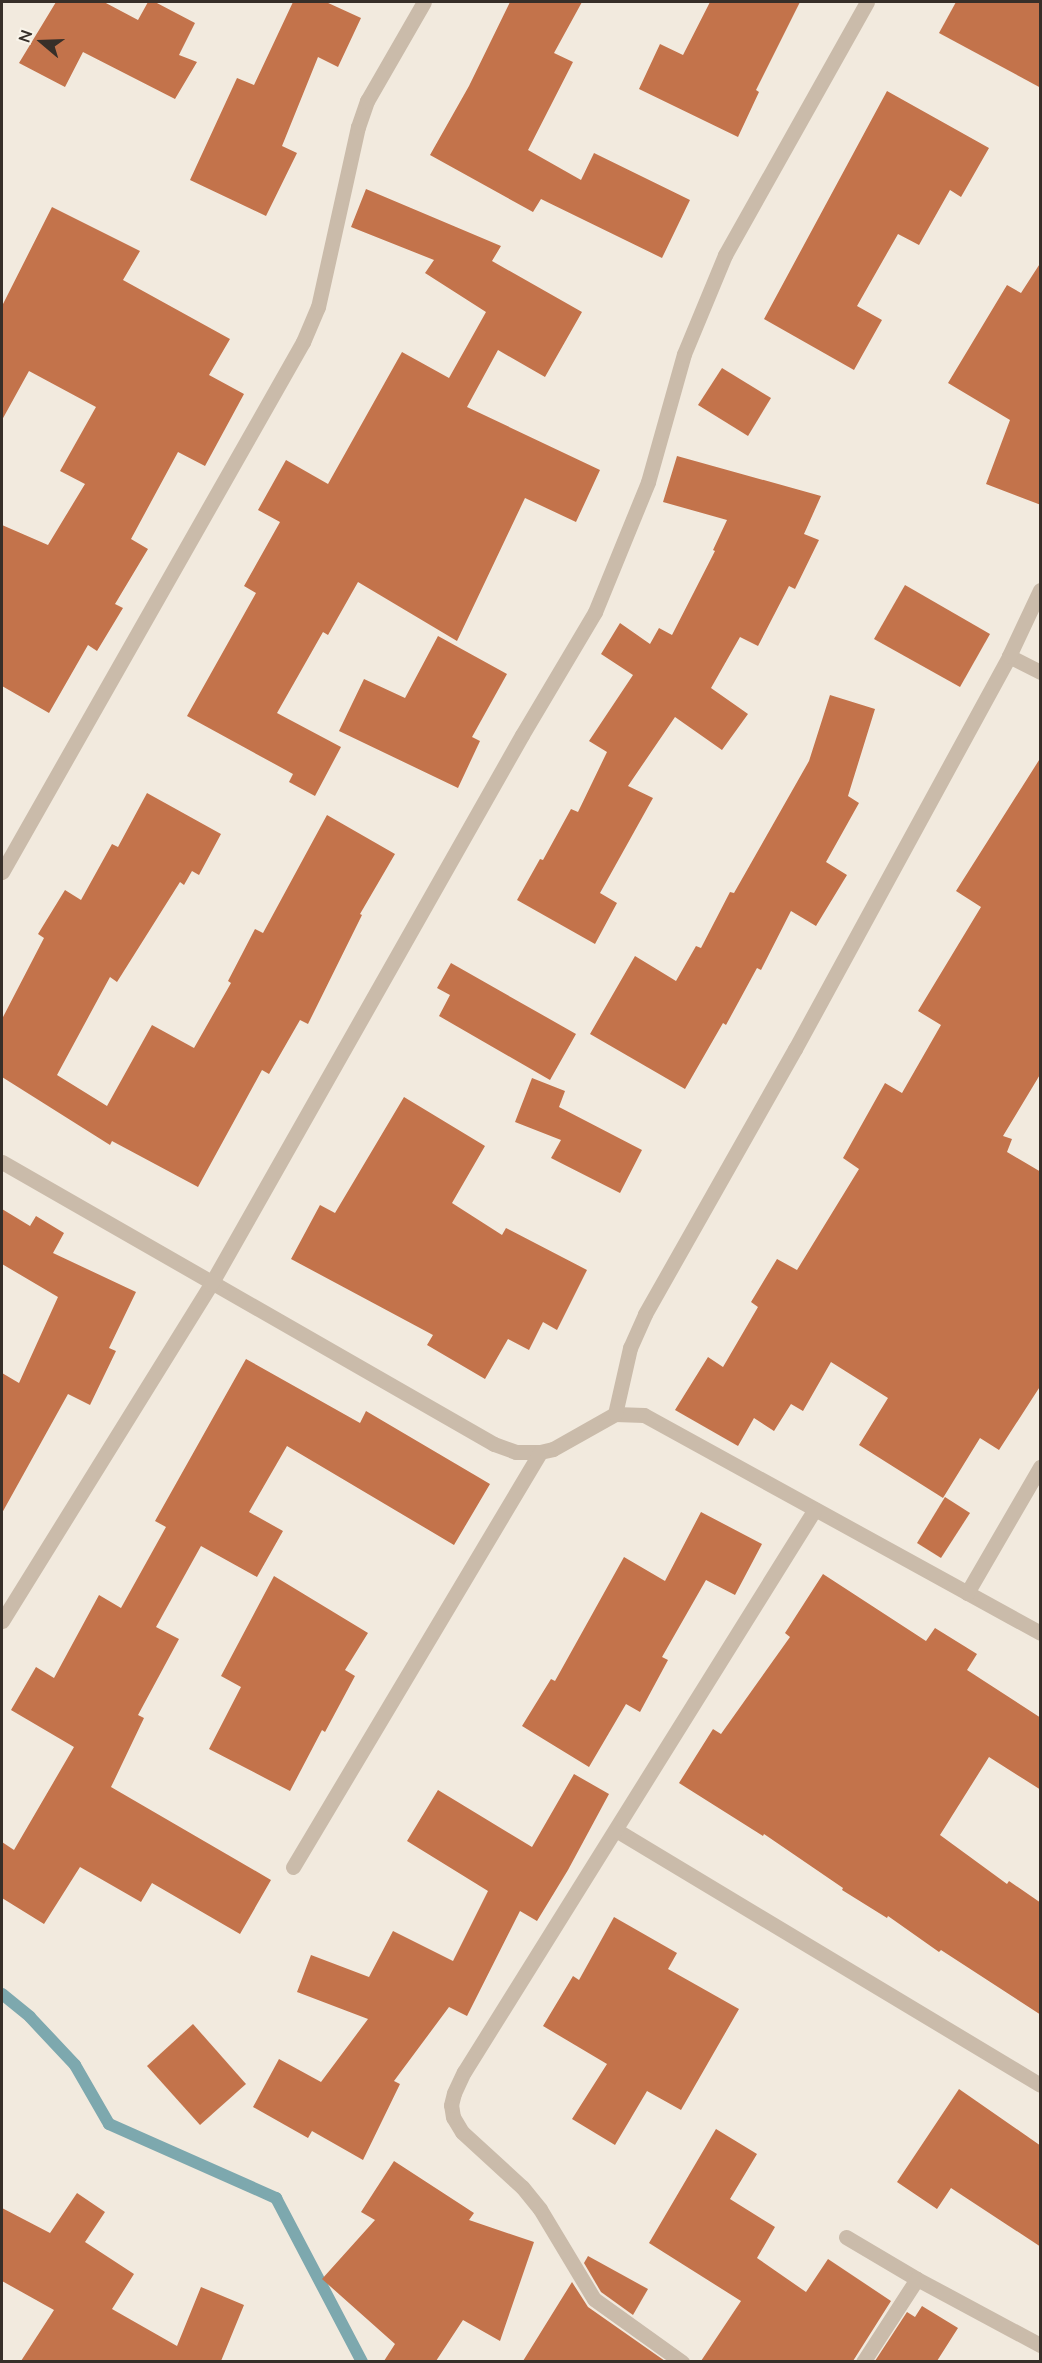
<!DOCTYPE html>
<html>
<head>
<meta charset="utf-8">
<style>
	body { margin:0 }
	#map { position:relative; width:1042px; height:2363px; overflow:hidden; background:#f2eade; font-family:Mulish,sans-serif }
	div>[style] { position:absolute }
	.stream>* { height:12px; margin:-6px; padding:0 6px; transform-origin:6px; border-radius:6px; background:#7da8ae }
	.building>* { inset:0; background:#c3734b }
	.minor>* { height:15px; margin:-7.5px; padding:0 7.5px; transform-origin:7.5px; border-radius:7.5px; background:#cabbaa }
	span { translate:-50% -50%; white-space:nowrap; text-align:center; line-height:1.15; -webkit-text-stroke:4.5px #f9f4ea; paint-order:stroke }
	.frame { position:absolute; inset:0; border:3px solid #372f29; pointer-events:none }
	.north { position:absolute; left:12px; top:12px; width:60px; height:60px; -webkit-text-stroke:4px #f9f4ea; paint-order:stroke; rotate:289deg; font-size:16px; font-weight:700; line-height:24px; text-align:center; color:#372f29 }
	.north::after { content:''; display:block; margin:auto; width:21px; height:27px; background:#372f29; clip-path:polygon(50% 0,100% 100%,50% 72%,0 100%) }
</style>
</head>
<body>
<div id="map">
	<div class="stream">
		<i style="left:2px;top:1994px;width:36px;rotate:39deg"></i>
		<i style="left:30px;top:2017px;width:66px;rotate:46.8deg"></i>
		<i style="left:75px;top:2065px;width:68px;rotate:60deg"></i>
		<i style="left:109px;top:2124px;width:183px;rotate:23.9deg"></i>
		<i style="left:276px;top:2198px;width:185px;rotate:62.3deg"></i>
	</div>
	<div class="building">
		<i style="clip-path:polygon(56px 2px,104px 2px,138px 20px,148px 2px,155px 2px,195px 23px,179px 55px,197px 62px,175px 99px,83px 52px,65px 87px,19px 63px)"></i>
		<i style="clip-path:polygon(293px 2px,326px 2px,361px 18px,338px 67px,318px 57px,282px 146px,297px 153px,266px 216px,190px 180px,237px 78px,254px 85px)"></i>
		<i style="clip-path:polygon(510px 2px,582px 2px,554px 53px,573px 62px,528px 150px,581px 180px,594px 153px,690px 200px,662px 258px,541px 199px,533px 212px,430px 155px,469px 86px)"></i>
		<i style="clip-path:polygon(710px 2px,800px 2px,756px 90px,759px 92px,738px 137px,639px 89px,660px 44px,683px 55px)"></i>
		<i style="clip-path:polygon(956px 2px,1041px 2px,1041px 88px,939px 33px)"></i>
		<i style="clip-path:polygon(887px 91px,989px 148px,961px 197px,950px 190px,919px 245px,898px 234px,857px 306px,882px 320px,854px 370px,764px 319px)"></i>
		<i style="clip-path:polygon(366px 189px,501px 246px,492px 261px,582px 312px,545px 377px,498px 350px,467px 407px,600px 470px,576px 522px,525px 498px,457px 641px,358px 582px,328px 635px,323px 632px,277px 713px,341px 747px,315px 796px,289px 782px,293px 774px,187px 716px,256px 593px,244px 586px,280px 522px,258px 510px,286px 460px,328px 484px,402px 352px,449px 378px,486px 312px,425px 273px,434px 260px,351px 227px)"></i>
		<i style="clip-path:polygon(52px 207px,140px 251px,123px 280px,230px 339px,209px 375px,244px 394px,205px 466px,178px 452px,131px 539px,148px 549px,115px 604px,123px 608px,97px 651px,88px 645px,49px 713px,2px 686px,2px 525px,48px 545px,85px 484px,60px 471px,96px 407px,29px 371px,2px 420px,2px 306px)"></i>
		<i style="clip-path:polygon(1041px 262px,1041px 505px,986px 484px,1010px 420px,948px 383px,1007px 285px,1021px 293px)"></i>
		<i style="clip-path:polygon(722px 368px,771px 398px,748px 436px,698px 405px)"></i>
		<i style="clip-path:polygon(677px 456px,821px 496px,804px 534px,819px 540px,795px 589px,789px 586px,758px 646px,740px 637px,711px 688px,748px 714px,722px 750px,675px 717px,628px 786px,653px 798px,600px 893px,617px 903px,595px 944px,517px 900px,540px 859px,543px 860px,571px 809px,578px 812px,607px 752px,589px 741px,633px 675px,601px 654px,620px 623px,650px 644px,659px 628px,672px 635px,715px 551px,713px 550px,727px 520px,663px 502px)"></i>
		<i style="clip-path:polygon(905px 585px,990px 634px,960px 687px,874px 639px)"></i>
		<i style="clip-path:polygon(438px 636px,507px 674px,472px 737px,480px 741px,458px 788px,339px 731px,364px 679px,405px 698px)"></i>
		<i style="clip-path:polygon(830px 695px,875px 709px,848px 796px,859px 803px,826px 862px,847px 875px,816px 926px,791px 911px,761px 970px,757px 968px,726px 1025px,723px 1023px,685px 1089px,590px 1034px,635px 956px,676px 981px,696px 946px,701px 948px,730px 892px,734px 893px,809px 761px)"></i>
		<i style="clip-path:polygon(1041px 757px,1041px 1073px,1003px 1136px,1012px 1139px,1007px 1152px,1041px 1172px,1041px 1385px,999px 1450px,980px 1438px,943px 1498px,859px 1445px,888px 1398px,831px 1362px,803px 1411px,791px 1404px,774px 1431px,754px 1418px,738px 1446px,675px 1410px,708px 1357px,723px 1367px,758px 1307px,751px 1302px,777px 1259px,797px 1270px,859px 1169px,843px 1158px,885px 1083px,902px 1093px,941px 1025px,918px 1011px,981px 907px,956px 891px)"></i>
		<i style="clip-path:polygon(147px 793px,221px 834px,199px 875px,192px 871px,184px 885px,180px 882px,117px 982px,110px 977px,57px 1075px,107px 1106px,152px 1025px,194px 1048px,231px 983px,228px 981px,255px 929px,263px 933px,327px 815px,395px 854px,360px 914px,362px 915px,308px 1024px,300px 1020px,269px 1074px,262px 1070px,198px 1187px,112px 1141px,110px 1145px,2px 1077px,2px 1019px,44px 938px,38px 934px,65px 890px,81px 900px,112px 844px,118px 847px)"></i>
		<i style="clip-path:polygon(451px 963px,576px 1034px,550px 1080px,439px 1016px,450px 995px,437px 988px)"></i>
		<i style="clip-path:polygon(532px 1078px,565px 1091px,559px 1107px,642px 1150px,620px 1193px,551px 1158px,561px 1140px,515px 1122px)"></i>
		<i style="clip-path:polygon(404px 1097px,485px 1146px,452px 1203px,502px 1235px,506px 1228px,587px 1270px,557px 1330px,543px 1322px,529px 1350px,508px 1339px,485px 1379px,427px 1345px,433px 1335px,291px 1259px,320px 1205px,335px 1213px)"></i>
		<i style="clip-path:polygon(2px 1209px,30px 1226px,36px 1216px,64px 1233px,53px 1253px,136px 1292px,109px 1348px,116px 1351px,90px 1405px,68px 1394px,2px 1513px,2px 1373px,19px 1383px,58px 1297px,2px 1264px)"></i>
		<i style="clip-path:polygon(246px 1359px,360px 1423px,366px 1411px,490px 1484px,454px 1545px,287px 1446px,249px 1512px,283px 1531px,257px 1577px,201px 1546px,156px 1627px,179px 1639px,138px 1715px,144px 1718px,111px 1787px,271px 1880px,240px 1934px,152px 1883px,141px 1902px,80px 1867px,44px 1924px,2px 1898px,2px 1842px,14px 1850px,74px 1747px,11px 1710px,36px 1667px,54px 1678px,99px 1595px,121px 1608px,166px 1527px,155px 1521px)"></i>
		<i style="clip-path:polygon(945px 1497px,970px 1513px,941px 1558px,917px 1543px)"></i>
		<i style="clip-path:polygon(701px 1512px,762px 1544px,735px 1595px,706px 1580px,662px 1657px,668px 1660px,640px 1712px,626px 1704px,589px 1767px,522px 1726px,551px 1679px,555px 1681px,624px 1557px,665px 1581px)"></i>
		<i style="clip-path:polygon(823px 1574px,926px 1641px,935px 1628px,977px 1654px,967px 1670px,1041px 1718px,1041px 1790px,989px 1757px,940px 1835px,1007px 1884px,1009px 1881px,1041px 1903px,1041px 2015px,941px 1950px,939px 1952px,888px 1916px,887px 1918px,842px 1890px,843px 1888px,764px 1834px,763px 1836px,679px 1783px,713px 1729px,721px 1734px,790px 1637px,785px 1633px)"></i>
		<i style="clip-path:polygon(274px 1576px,368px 1633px,345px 1670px,355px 1676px,325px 1732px,322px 1730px,290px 1791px,209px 1749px,241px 1687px,221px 1676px)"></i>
		<i style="clip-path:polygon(574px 1774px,609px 1794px,568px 1870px,537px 1921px,520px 1911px,467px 2016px,449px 2007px,394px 2081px,400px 2084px,363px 2160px,312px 2131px,308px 2138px,253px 2107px,279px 2059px,321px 2082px,368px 2019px,297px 1992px,311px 1955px,369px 1977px,393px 1931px,453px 1961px,488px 1891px,407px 1841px,438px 1790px,532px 1847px)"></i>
		<i style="clip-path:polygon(614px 1917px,677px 1953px,668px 1969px,739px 2009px,681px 2110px,647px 2091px,615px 2145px,572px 2119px,607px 2064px,543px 2026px,573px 1976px,579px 1980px)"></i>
		<i style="clip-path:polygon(193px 2024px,246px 2084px,200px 2125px,147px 2066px)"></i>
		<i style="clip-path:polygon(959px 2089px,1041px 2146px,1041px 2247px,951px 2188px,937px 2209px,897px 2182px)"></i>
		<i style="clip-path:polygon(716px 2129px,757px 2154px,730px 2199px,775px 2227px,757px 2258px,806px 2292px,828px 2259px,891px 2301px,853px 2361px,701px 2361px,741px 2301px,649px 2243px)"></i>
		<i style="clip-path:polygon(394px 2161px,474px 2213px,469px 2220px,534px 2242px,500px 2341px,463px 2320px,436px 2361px,384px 2361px,395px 2344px,322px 2279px,375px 2220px,361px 2212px)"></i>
		<i style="clip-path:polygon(77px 2193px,105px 2212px,85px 2242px,134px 2274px,112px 2309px,177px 2346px,201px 2287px,244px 2305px,221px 2361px,21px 2361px,54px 2310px,2px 2281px,2px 2208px,50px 2233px)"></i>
		<i style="clip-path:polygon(588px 2256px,648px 2289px,633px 2315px,601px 2292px,584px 2263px)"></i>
		<i style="clip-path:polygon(572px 2282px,588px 2307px,665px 2361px,523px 2361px)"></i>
		<i style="clip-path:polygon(922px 2306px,958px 2328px,937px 2361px,875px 2361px,907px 2312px,915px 2317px)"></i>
	</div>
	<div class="minor">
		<i style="left:1009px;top:656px;width:35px;rotate:27deg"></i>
		<i style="left:2px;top:872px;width:610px;rotate:-60.41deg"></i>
		<i style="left:303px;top:342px;width:38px;rotate:-67deg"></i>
		<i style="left:318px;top:307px;width:184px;rotate:-77.5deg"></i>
		<i style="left:358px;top:127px;width:28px;rotate:-71deg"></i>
		<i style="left:367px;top:101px;width:114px;rotate:-60.1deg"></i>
		<i style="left:2px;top:1162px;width:567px;rotate:29.82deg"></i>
		<i style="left:494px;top:1444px;width:23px;rotate:20deg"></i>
		<i style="left:516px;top:1452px;width:24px"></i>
		<i style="left:540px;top:1452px;width:13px;rotate:-13deg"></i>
		<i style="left:553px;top:1449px;width:71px;rotate:-29.4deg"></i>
		<i style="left:615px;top:1414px;width:29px;rotate:2deg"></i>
		<i style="left:644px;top:1415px;width:452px;rotate:28.8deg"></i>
		<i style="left:615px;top:1414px;width:68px;rotate:-77.2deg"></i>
		<i style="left:630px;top:1348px;width:37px;rotate:-66deg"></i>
		<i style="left:645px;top:1314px;width:305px;rotate:-60.5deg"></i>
		<i style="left:795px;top:1049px;width:447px;rotate:-61.4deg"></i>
		<i style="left:1009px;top:656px;width:73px;rotate:-64.8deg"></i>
		<i style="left:967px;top:1593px;width:146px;rotate:-59.9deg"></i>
		<i style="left:2px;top:1621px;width:397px;rotate:-58.2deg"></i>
		<i style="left:211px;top:1284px;width:631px;rotate:-60.47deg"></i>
		<i style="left:522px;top:735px;width:143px;rotate:-59.3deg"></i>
		<i style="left:595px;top:612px;width:140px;rotate:-67.8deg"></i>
		<i style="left:648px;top:482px;width:133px;rotate:-74.3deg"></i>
		<i style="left:684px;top:354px;width:107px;rotate:-67.5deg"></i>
		<i style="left:725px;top:255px;width:290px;rotate:-60.7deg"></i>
		<i style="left:616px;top:1830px;width:495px;rotate:31deg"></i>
		<i style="left:293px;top:1867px;width:483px;rotate:-59.2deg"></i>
		<i style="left:846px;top:2237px;width:82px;rotate:30.6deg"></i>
		<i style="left:917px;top:2279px;width:140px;rotate:28.2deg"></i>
		<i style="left:682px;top:2362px;width:108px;rotate:-144.4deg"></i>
		<i style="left:594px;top:2299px;width:105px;rotate:-121deg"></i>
		<i style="left:540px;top:2209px;width:28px;rotate:-129deg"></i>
		<i style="left:522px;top:2187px;width:81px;rotate:-137.5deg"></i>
		<i style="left:462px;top:2132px;width:17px;rotate:-121deg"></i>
		<i style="left:453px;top:2117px;width:12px;rotate:-99deg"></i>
		<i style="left:451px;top:2105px;width:12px;rotate:-76deg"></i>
		<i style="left:454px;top:2093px;width:23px;rotate:-65deg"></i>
		<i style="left:464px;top:2072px;width:663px;rotate:-58.06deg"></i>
		<i style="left:863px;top:2362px;width:99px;rotate:-57deg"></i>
	</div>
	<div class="frame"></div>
	<div class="north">N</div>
</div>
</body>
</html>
